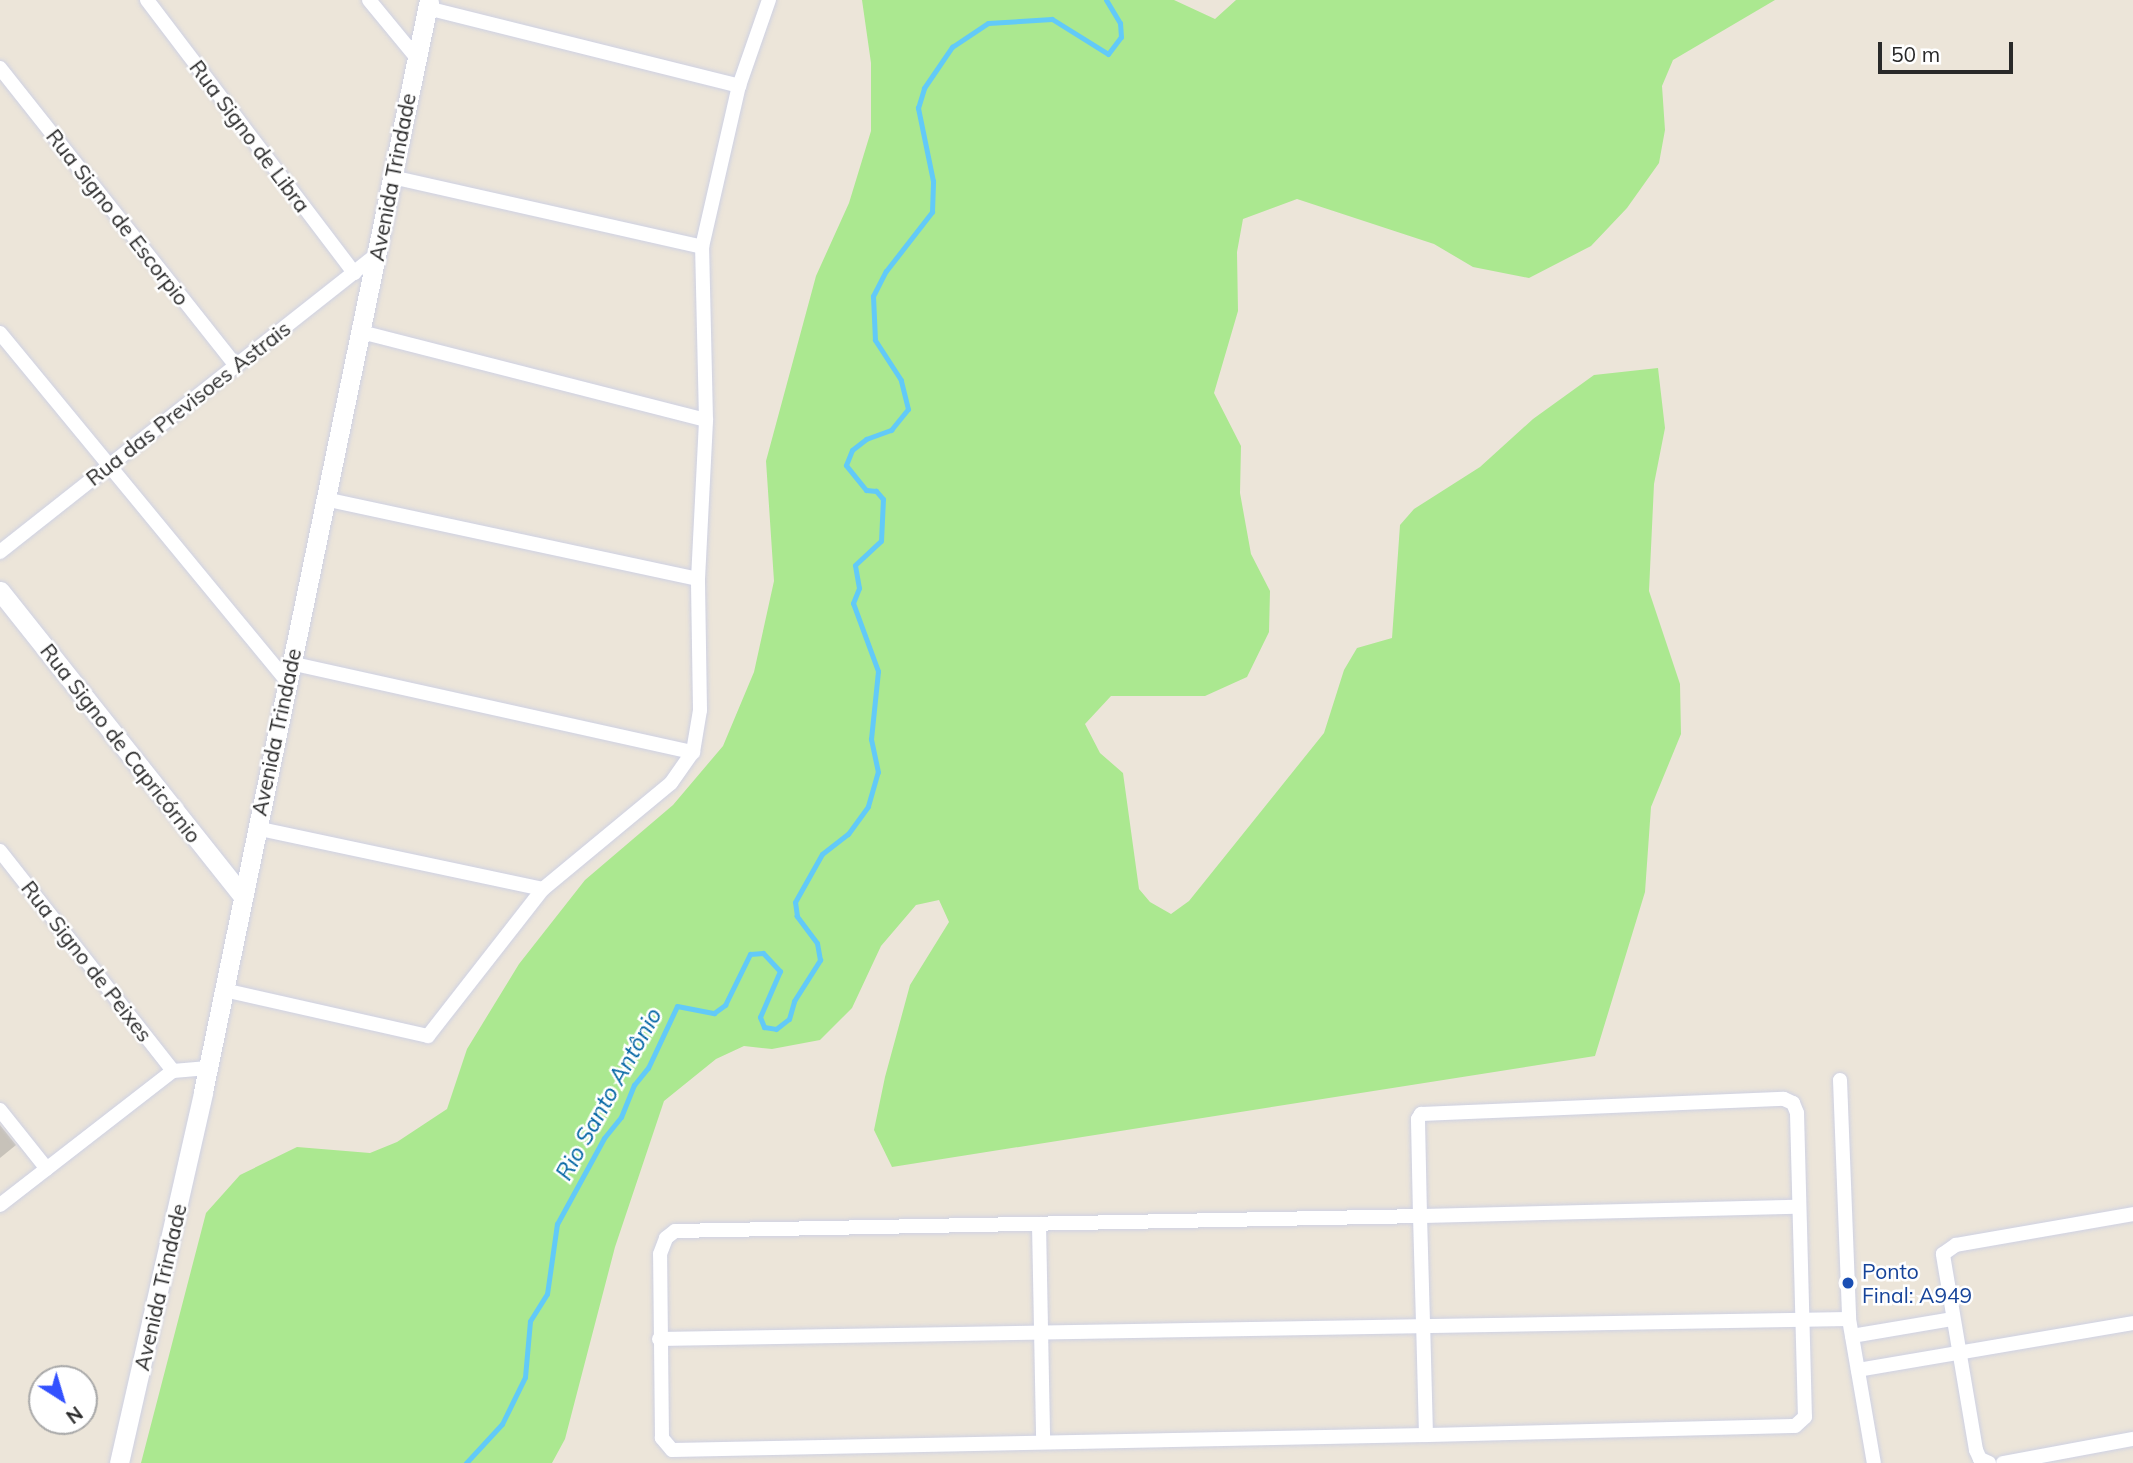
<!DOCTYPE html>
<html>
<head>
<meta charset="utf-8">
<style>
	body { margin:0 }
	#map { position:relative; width:2133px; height:1463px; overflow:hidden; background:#ece5d9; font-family:Mulish,sans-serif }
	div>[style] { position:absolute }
	.green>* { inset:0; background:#abe890 }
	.stream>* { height:5px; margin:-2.5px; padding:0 2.5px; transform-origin:2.5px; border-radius:2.5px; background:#62caf8 }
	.building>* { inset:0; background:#c7c2b9 }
	.roads { filter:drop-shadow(0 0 2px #ced1e3) drop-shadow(0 0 2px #ced1e3) }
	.street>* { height:14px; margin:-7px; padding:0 7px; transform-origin:7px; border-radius:7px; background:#fff }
	.secondary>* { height:19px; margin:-9.5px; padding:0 9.5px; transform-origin:9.5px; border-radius:9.5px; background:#fff }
	.dots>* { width:19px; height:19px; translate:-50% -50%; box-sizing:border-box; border:4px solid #fff; border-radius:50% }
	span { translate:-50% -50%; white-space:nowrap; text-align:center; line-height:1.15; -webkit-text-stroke:5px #fff; paint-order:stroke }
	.street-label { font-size:21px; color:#292929 }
	.transit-label { font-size:21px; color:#164399 }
	.left { translate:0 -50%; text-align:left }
	.water-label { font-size:23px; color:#0265a3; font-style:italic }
	.north { position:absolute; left:28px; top:1365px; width:70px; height:70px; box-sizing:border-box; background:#fff; border:2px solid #a9a9a9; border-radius:50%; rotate:143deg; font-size:19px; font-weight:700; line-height:28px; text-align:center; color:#292929 }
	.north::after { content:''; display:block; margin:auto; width:24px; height:32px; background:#3351ff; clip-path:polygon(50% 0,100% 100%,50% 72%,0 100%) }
	.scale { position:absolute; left:1878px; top:42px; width:135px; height:32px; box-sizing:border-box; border:4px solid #292929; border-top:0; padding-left:9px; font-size:21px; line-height:24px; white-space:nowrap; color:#292929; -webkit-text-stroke:5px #fff; paint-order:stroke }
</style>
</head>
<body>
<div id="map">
	<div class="green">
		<i style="clip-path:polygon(862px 0,1174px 0,1215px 19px,1236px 0,1775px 0,1673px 60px,1662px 86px,1665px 130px,1659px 163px,1627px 208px,1591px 246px,1529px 278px,1473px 267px,1434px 244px,1297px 199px,1243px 219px,1237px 252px,1238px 311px,1214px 393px,1241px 446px,1240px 493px,1251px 554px,1270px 591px,1269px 632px,1247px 677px,1205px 696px,1111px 696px,1085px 724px,1100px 753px,1123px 773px,1139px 889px,1150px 902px,1171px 914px,1189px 901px,1324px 733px,1344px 670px,1357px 648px,1392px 638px,1400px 525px,1414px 509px,1480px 467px,1533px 419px,1594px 375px,1658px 368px,1665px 428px,1654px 484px,1649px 591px,1680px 684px,1681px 734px,1651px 807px,1645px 892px,1595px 1056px,892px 1167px,874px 1130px,885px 1077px,910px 985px,949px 922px,939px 900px,916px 905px,881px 946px,852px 1008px,820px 1040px,772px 1049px,744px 1046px,716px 1059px,664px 1101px,615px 1247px,565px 1439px,552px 1463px,141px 1463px,206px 1213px,240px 1175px,297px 1147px,370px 1153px,397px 1142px,447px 1109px,467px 1049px,519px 964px,585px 880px,673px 805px,723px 746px,754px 672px,774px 581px,766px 461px,816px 276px,849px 203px,871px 131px,871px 63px)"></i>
	</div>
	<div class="stream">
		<i style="left:466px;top:1463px;width:53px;rotate:-47.3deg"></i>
		<i style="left:502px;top:1424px;width:52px;rotate:-63.9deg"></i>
		<i style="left:525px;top:1377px;width:56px;rotate:-84.9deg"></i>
		<i style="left:530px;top:1321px;width:32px;rotate:-58deg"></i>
		<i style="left:547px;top:1294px;width:71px;rotate:-81.9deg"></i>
		<i style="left:557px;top:1224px;width:98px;rotate:-61.3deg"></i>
		<i style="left:604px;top:1138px;width:27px;rotate:-51deg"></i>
		<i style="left:621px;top:1117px;width:35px;rotate:-68deg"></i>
		<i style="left:634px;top:1085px;width:22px;rotate:-51deg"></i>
		<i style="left:648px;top:1068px;width:68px;rotate:-64.9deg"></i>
		<i style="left:677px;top:1006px;width:38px;rotate:11deg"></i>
		<i style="left:714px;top:1013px;width:14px;rotate:-36deg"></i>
		<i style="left:725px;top:1005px;width:57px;rotate:-63.9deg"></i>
		<i style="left:750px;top:954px;width:13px;rotate:-4deg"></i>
		<i style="left:763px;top:953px;width:25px;rotate:47deg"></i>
		<i style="left:780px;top:971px;width:50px;rotate:113.5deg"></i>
		<i style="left:760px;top:1017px;width:11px;rotate:68deg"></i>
		<i style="left:764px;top:1027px;width:12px;rotate:9deg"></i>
		<i style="left:776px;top:1029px;width:16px;rotate:-38deg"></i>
		<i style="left:789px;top:1019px;width:19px;rotate:-74deg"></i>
		<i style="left:794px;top:1001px;width:49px;rotate:-57.6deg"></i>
		<i style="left:820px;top:960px;width:17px;rotate:-100deg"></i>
		<i style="left:817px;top:943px;width:34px;rotate:-127deg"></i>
		<i style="left:797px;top:916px;width:14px;rotate:-98deg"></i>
		<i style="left:795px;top:902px;width:55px;rotate:-60.6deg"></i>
		<i style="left:822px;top:854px;width:33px;rotate:-38deg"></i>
		<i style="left:848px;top:834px;width:34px;rotate:-54deg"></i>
		<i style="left:868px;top:806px;width:35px;rotate:-74deg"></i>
		<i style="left:878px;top:772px;width:34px;rotate:-102deg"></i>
		<i style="left:871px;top:739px;width:68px;rotate:-84.1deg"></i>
		<i style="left:878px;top:671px;width:72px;rotate:-110.2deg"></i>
		<i style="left:853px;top:603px;width:16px;rotate:-68deg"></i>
		<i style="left:859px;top:588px;width:23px;rotate:-100deg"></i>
		<i style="left:855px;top:565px;width:35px;rotate:-43deg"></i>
		<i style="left:881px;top:541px;width:42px;rotate:-87.3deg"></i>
		<i style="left:883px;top:499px;width:11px;rotate:-131deg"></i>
		<i style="left:876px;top:491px;width:10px;rotate:-174deg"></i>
		<i style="left:866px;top:490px;width:32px;rotate:-129deg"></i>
		<i style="left:846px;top:465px;width:16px;rotate:-68deg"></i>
		<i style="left:852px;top:450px;width:18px;rotate:-38deg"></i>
		<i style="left:866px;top:439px;width:27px;rotate:-20deg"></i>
		<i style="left:891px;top:430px;width:27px;rotate:-51deg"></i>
		<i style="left:908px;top:409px;width:30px;rotate:-104deg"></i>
		<i style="left:901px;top:380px;width:48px;rotate:-123deg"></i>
		<i style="left:875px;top:340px;width:44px;rotate:-92.6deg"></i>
		<i style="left:873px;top:296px;width:28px;rotate:-63deg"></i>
		<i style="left:886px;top:271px;width:75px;rotate:-52.1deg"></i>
		<i style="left:932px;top:212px;width:31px;rotate:-88deg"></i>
		<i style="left:933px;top:181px;width:75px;rotate:-101.6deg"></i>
		<i style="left:918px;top:108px;width:21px;rotate:-73deg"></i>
		<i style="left:924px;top:88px;width:50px;rotate:-55.7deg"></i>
		<i style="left:952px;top:47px;width:43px;rotate:-33.7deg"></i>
		<i style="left:988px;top:23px;width:64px;rotate:-3.6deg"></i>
		<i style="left:1052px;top:19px;width:66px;rotate:32deg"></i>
		<i style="left:1108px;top:54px;width:21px;rotate:-53deg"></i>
		<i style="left:1121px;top:37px;width:14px;rotate:-94deg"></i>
		<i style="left:1120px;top:23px;width:27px;rotate:-121deg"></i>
	</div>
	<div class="building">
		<i style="clip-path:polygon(0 1125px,16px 1145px,0 1158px)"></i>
	</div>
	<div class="roads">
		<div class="street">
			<i style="left:147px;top:0;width:343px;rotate:52.8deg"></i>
			<i style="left:369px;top:0;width:74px;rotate:50.5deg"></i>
			<i style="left:427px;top:8px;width:322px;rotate:14deg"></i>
			<i style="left:0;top:68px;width:380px;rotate:51.6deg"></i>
			<i style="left:392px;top:177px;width:318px;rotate:12.7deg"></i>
			<i style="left:361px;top:332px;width:356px;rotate:14.3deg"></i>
			<i style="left:0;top:333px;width:451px;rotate:50.5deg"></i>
			<i style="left:325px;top:499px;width:381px;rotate:12.1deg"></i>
			<i style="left:0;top:552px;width:479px;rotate:-38.3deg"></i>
			<i style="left:290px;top:663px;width:413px;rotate:12.5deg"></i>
			<i style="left:256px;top:828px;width:293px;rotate:12deg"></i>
			<i style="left:0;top:851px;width:280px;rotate:51.8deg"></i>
			<i style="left:224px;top:990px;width:209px;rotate:12.7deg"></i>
			<i style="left:428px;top:1036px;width:187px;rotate:-52deg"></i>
			<i style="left:543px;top:889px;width:166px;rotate:-39.6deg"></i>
			<i style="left:671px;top:783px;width:38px;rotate:-55deg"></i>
			<i style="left:693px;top:752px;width:43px;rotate:-80.5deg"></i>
			<i style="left:700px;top:710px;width:131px;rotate:-90.9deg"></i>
			<i style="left:698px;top:579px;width:159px;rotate:-87.1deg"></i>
			<i style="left:706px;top:420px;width:173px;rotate:-91.3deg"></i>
			<i style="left:702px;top:247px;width:165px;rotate:-77.1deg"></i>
			<i style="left:739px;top:86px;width:91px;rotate:-70.8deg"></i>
			<i style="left:1840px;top:1080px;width:239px;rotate:87.8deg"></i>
			<i style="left:1849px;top:1319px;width:146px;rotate:80.2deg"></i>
			<i style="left:0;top:1110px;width:75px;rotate:51.5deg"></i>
			<i style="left:0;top:1205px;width:219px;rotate:-37.8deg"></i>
			<i style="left:173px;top:1071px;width:35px;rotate:-5deg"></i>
			<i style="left:1039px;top:1224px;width:217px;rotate:88.9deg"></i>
			<i style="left:1852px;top:1336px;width:101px;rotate:-9.6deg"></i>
			<i style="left:659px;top:1339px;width:1190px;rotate:-0.96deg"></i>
			<i style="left:1858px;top:1370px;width:279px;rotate:-9.7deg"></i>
			<i style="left:1426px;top:1435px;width:112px;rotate:-91.5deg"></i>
			<i style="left:1423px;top:1323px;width:107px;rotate:-91.6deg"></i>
			<i style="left:1420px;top:1216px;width:97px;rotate:-91.2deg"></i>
			<i style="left:1418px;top:1119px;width:6px;rotate:-59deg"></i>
			<i style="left:1421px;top:1114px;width:363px;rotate:-2.4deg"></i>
			<i style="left:1784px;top:1099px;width:10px;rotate:24deg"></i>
			<i style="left:1793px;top:1103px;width:11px;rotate:68deg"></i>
			<i style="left:1797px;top:1113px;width:304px;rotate:88.5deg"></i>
			<i style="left:1805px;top:1417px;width:13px;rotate:138deg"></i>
			<i style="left:1795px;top:1426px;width:369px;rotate:178.6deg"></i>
			<i style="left:1426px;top:1435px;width:754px;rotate:178.86deg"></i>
			<i style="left:672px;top:1450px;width:16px;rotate:-130deg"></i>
			<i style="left:662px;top:1438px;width:184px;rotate:-90.6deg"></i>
			<i style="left:660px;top:1254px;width:17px;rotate:-69deg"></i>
			<i style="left:666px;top:1238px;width:11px;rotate:-38deg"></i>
			<i style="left:675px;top:1231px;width:745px;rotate:-1.15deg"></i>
			<i style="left:1420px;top:1216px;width:379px;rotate:-1.4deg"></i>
			<i style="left:1989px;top:1463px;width:10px;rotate:-156deg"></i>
			<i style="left:1980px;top:1459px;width:10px;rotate:-114deg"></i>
			<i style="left:1976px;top:1450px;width:199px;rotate:-99.6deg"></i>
			<i style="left:1943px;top:1254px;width:16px;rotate:-35deg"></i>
			<i style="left:1956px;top:1245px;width:180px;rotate:-9.9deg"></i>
			<i style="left:2003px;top:1463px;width:132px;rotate:-10.5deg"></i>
		</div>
		<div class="secondary">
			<i style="left:0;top:591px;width:389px;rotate:51.5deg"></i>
			<i style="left:119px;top:1463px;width:380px;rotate:-77.2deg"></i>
			<i style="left:203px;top:1092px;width:1115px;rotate:-78.31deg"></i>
		</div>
	</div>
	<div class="dots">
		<i style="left:1848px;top:1283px;background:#1a4fb4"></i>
	</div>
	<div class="street-label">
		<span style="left:250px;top:136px;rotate:53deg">Rua Signo de Libra</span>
		<span style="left:392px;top:177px;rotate:-79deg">Avenida Trindade</span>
		<span style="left:118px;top:217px;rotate:52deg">Rua Signo de Escorpio</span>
		<span style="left:188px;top:403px;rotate:-38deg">Rua das Previsoes Astrais</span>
		<span style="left:276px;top:732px;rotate:-78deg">Avenida Trindade</span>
		<span style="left:121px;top:743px;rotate:52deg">Rua Signo de Capricórnio</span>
		<span style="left:87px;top:961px;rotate:52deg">Rua Signo de Peixes</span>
		<span style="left:160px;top:1287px;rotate:-77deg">Avenida Trindade</span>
	</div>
	<div class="transit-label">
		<span class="left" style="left:1862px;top:1283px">Ponto<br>Final: A949</span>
	</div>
	<div class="water-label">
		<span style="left:609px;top:1094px;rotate:-61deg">Rio Santo Antônio</span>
	</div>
	<div class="north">N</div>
	<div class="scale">50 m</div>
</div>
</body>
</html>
